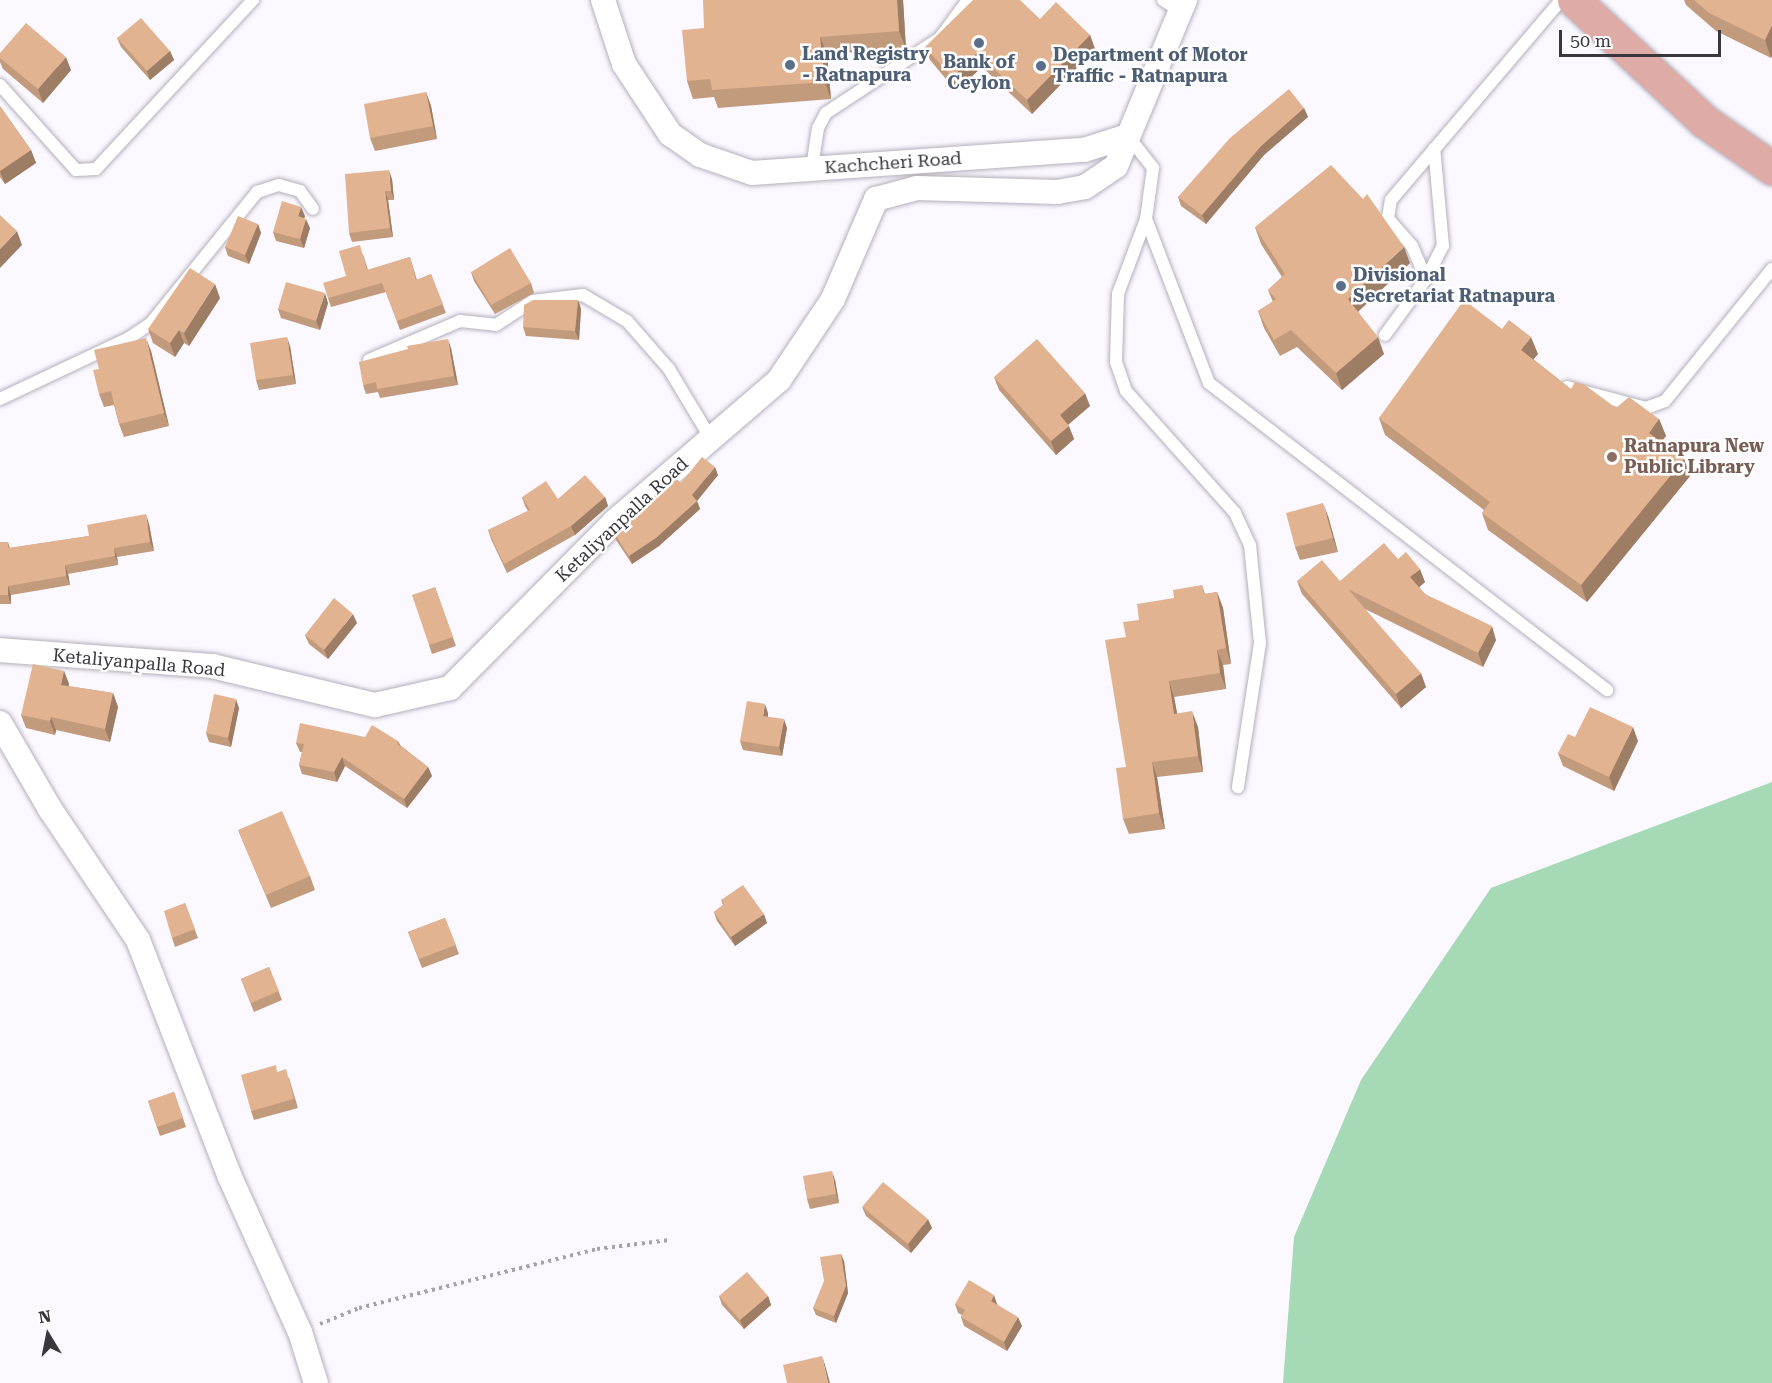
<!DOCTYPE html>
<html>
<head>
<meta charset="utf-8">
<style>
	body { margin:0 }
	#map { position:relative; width:1772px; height:1383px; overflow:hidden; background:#fbf8ff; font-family:"Roboto Serif",serif }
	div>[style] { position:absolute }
	.forest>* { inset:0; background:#a6d9b6 }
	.path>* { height:4px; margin-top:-2px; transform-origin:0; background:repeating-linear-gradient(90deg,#a5a3a9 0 3px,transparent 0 7.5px) }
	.roads { filter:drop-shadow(0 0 2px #b4b0bb) drop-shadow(0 0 2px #b4b0bb) }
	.service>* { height:12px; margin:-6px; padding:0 6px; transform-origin:6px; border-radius:6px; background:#fff }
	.minor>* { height:24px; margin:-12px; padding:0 12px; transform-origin:12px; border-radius:12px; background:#fff }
	.primary>* { height:33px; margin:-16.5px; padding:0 16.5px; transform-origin:16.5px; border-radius:16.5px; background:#dfaba6 }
	.wall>* { inset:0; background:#c29a7c }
	.shaded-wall>* { inset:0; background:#9e7d65 }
	.building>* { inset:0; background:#e2b390 }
	.dots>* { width:16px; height:16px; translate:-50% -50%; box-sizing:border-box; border:3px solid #fff; border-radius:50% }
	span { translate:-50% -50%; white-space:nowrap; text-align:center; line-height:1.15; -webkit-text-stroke:5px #fff; paint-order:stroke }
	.service-label { font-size:18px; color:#4e5e75; font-weight:700 }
	.left { translate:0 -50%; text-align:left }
	.street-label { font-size:18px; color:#39373c }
	.education-label { font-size:18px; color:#785e54; font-weight:700 }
	.north { position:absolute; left:18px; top:1305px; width:60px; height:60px; -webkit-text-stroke:4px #fff; paint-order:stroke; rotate:350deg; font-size:16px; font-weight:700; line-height:24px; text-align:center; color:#39373c }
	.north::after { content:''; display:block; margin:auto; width:21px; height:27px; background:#39373c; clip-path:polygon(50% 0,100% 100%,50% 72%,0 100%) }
	.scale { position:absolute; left:1559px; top:30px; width:162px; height:27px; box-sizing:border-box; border:3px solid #39373c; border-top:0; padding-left:8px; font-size:18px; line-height:21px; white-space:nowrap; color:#39373c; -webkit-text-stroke:4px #fff; paint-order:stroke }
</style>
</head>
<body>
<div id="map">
	<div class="forest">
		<i style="clip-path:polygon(1772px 782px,1772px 1383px,1283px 1383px,1294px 1237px,1361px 1080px,1491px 888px)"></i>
	</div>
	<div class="path">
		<i style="left:320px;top:1324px;width:42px;rotate:-22.3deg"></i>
		<i style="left:359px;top:1308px;width:245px;rotate:-13.9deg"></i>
		<i style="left:597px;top:1249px;width:73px;rotate:-7.1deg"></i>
	</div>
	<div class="roads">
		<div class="service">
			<i style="left:1163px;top:0;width:20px;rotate:33deg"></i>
			<i style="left:0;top:85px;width:114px;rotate:48.2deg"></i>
			<i style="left:76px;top:170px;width:20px;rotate:-3deg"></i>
			<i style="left:96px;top:169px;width:231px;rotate:-47.1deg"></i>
			<i style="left:1128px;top:136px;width:41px;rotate:52deg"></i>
			<i style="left:1153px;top:168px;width:51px;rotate:97.8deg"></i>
			<i style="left:1146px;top:219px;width:80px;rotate:110.5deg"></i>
			<i style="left:1118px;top:294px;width:68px;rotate:91.7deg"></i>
			<i style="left:1116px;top:362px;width:31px;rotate:71deg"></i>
			<i style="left:1126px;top:391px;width:164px;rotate:48.2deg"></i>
			<i style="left:1235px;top:513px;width:35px;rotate:65deg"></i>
			<i style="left:1250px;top:545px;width:99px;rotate:84.2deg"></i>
			<i style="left:1260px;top:643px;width:146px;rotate:98.7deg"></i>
			<i style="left:812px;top:168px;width:40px;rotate:-81.5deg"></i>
			<i style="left:818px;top:128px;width:17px;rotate:-62deg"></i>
			<i style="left:826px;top:113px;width:136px;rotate:-33.3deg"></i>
			<i style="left:940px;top:38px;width:47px;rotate:-53.6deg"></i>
			<i style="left:1146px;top:219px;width:176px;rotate:69deg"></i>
			<i style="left:1209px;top:383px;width:503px;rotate:37.65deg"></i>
			<i style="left:1426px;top:279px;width:37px;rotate:-63deg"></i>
			<i style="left:1443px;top:246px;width:98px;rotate:-95.2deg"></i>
			<i style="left:1385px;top:335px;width:69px;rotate:-53.8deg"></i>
			<i style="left:1426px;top:279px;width:36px;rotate:-113deg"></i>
			<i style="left:1412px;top:246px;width:37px;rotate:-131deg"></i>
			<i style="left:1388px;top:218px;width:18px;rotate:-81deg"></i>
			<i style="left:1391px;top:200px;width:262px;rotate:-49.6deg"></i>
			<i style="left:369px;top:360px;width:99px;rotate:-23.2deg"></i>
			<i style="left:460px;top:321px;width:36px;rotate:6deg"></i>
			<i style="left:496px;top:325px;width:44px;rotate:-33deg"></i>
			<i style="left:533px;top:301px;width:50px;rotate:-6.8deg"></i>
			<i style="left:583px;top:295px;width:51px;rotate:30.6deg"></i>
			<i style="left:627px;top:321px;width:64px;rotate:48.8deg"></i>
			<i style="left:669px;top:369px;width:82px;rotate:59deg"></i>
			<i style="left:1567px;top:387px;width:82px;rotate:14.9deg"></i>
			<i style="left:1646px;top:408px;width:20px;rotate:-20deg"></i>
			<i style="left:1665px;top:401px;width:170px;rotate:-51deg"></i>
			<i style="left:0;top:399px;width:143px;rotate:-25.3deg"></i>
			<i style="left:129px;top:338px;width:27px;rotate:-34deg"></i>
			<i style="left:151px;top:323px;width:169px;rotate:-51deg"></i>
			<i style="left:257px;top:192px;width:23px;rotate:-18deg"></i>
			<i style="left:279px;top:185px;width:22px;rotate:16deg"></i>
			<i style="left:300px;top:191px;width:22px;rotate:54deg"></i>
		</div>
		<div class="minor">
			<i style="left:603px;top:0;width:67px;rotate:71.8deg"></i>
			<i style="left:624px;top:64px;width:84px;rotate:56.7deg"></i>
			<i style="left:670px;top:134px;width:37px;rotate:35deg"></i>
			<i style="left:700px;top:155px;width:55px;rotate:19.1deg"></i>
			<i style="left:752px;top:173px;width:333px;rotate:-4deg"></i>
			<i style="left:1084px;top:150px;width:46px;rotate:-17.7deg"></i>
			<i style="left:0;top:650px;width:213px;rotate:4.3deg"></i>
			<i style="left:212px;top:666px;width:168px;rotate:13.5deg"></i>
			<i style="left:375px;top:705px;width:77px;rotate:-12.8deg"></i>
			<i style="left:450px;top:688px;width:233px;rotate:-45.3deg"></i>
			<i style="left:614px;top:522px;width:218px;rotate:-40.7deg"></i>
			<i style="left:779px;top:380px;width:97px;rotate:-56.3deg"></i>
			<i style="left:833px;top:299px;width:109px;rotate:-66.7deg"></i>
			<i style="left:876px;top:199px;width:42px;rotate:-15deg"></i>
			<i style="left:917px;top:188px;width:140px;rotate:1.6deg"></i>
			<i style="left:1057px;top:192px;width:28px;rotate:-10deg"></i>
			<i style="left:1085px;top:187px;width:37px;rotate:-34deg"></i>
			<i style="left:1116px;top:166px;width:180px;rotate:-67.4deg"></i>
			<i style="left:0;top:723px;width:99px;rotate:59.8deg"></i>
			<i style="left:50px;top:809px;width:158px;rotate:56.1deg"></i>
			<i style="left:138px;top:940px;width:252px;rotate:68.8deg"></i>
			<i style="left:229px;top:1175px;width:172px;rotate:65.7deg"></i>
			<i style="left:300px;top:1332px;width:53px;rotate:72.6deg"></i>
		</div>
		<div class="primary">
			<i style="left:1574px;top:0;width:178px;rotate:42.9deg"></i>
			<i style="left:1704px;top:121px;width:83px;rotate:34.7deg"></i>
		</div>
	</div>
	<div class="wall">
		<i style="clip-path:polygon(903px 0,906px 49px,827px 54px,831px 99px,718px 108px,714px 97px,693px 99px,687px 81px,704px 28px)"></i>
		<i style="clip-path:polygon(1684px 0,1772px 0,1771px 58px,1716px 31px,1686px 5px)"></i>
		<i style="clip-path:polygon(1040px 19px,1090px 35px,1095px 49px,1032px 114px,982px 67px,956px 91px,930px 60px,925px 47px)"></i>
		<i style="clip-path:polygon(117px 38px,170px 51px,174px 60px,150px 80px,121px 47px)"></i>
		<i style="clip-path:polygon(0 53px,71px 70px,43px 103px,3px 69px,0 62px)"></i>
		<i style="clip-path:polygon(426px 92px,431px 106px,437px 139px,375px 151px,370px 138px)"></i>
		<i style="clip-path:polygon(0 106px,31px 150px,36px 163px,5px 184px,0 177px)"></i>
		<i style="clip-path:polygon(1304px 108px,1308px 117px,1264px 155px,1206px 224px,1181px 206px,1178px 197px)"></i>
		<i style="clip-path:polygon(392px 179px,394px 200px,388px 200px,393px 237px,352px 242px,349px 233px)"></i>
		<i style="clip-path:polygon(305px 216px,304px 218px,310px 228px,304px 248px,276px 241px,273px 232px)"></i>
		<i style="clip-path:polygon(258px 224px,261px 233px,249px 264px,228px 256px,225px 247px)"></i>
		<i style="clip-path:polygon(1255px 227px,1410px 263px,1358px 312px,1384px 354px,1342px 390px,1297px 347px,1280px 356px,1264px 328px,1258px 311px,1273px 302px,1268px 290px,1282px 277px,1261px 244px)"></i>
		<i style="clip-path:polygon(363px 254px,368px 270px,410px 257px,417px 280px,431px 274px,446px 313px,400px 330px,386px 292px,331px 307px,328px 298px,346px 276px)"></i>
		<i style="clip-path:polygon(471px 272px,531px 283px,534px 293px,495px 314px,474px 281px)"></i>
		<i style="clip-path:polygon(220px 298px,189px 346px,184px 343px,175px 357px,153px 343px,148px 329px)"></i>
		<i style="clip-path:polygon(578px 300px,581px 309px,579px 340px,526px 336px,523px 327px)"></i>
		<i style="clip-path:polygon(328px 303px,320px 330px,281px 318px,278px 309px)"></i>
		<i style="clip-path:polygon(1502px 329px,1538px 354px,1533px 359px,1571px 389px,1616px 408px,1659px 419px,1666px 436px,1661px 442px,1684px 459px,1690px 476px,1587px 602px,1488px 530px,1482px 513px,1484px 510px,1385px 435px,1379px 418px)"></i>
		<i style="clip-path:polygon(290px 346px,296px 384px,259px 390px,256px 380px)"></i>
		<i style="clip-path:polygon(451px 348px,458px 385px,380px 398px,378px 392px,366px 394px,363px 385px)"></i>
		<i style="clip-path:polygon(151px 351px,169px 426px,124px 437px,119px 424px,114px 405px,104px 407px,99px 394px,99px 369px)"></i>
		<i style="clip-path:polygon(994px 377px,1090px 406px,1068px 425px,1074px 439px,1056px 455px,999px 390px)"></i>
		<i style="clip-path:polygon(718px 475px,697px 501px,700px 509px,659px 546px,632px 564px,616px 540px,613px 531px,648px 508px,647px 502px,681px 483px)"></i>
		<i style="clip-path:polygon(522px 497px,558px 499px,605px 497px,608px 506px,575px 535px,507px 573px,491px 539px,488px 530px,528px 511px,525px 506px)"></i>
		<i style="clip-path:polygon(1328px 516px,1338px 552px,1300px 560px,1295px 547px)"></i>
		<i style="clip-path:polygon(149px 524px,154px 551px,117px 557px,118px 565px,68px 574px,70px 585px,11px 595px,11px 604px,0 604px,0 542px,8px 542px,10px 548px,89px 536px)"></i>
		<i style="clip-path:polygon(1398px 559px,1425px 582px,1419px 587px,1425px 594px,1496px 640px,1483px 667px,1365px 609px,1426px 687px,1401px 708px,1302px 594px,1297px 581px,1340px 581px)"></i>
		<i style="clip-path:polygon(1202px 585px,1205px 594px,1217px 592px,1223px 608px,1231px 664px,1223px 665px,1226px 689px,1174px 697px,1177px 713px,1198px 727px,1203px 772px,1157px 777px,1165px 829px,1129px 834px,1123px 819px,1126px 767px,1126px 637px,1139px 620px,1174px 598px)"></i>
		<i style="clip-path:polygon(435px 587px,456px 646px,432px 654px,429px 645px)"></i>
		<i style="clip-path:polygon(357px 623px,328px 659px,309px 644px,305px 635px)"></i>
		<i style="clip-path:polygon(64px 671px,69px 684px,68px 686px,113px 693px,118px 707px,110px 742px,56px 730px,55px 735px,26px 728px,21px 715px)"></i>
		<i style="clip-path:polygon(239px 708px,231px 747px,209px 742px,206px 733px)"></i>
		<i style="clip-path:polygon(768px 713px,768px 717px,787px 728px,782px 756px,743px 750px,740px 741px)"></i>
		<i style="clip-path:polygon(365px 737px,398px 741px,401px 746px,428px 767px,432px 776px,407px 808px,345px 766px,337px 782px,302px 774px,299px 765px,302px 752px,300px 752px,296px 743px)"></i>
		<i style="clip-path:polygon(1575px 737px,1638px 741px,1614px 791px,1563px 766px,1558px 753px)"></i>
		<i style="clip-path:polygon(238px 830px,310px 876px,315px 890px,271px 908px)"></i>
		<i style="clip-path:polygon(721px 900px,767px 923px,735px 946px,717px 921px,714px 912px,723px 905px)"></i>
		<i style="clip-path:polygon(185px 903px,198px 938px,175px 947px,172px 938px)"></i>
		<i style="clip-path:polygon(445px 918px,459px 954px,422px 968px,408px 932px)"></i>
		<i style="clip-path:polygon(269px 967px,282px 1000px,254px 1012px,241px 979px)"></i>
		<i style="clip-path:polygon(278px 1072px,289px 1078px,298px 1108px,254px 1120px,251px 1111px)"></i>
		<i style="clip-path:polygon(174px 1092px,186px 1127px,160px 1136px,148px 1101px)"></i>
		<i style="clip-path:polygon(835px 1180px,839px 1203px,810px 1209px,807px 1199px)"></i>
		<i style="clip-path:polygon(862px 1207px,932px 1228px,911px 1253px,866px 1216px)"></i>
		<i style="clip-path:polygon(844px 1261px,848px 1293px,836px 1323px,816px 1315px,813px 1308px)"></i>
		<i style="clip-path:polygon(719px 1296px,768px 1296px,771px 1305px,744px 1329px,722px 1305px)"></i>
		<i style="clip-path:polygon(955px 1304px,997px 1304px,1022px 1326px,1007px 1351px,964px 1326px,961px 1317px,962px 1315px,958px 1313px)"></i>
	</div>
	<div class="shaded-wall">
		<i style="clip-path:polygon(897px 0,903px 0,906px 49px,899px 31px)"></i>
		<i style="clip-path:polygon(1772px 25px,1772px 56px,1771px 58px,1765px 40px)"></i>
		<i style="clip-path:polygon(1090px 35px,1095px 49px,1032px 114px,1027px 100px)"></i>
		<i style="clip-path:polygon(820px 37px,827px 54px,831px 99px,825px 82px)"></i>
		<i style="clip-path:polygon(170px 51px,174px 60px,150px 80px,147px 71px)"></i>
		<i style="clip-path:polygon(977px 53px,982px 67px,956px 91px,952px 77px)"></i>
		<i style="clip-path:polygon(66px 57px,71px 70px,43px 103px,38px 89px)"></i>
		<i style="clip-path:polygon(426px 92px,431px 106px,437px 139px,433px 126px)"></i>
		<i style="clip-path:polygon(1304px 108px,1308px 117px,1264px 155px,1206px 224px,1202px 215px,1261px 146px)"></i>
		<i style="clip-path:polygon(31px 150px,36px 163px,5px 184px,0 171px)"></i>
		<i style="clip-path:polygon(389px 170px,392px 179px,394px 200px,391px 191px)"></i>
		<i style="clip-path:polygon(385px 191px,388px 200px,393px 237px,390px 228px)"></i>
		<i style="clip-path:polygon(301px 207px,305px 216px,302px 225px,298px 216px)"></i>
		<i style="clip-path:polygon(306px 219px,310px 228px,304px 248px,300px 239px)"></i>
		<i style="clip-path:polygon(258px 224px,261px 233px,249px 264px,245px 255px)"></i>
		<i style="clip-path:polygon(17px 231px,22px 245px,0 268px,0 249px)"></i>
		<i style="clip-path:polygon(1404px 247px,1410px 263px,1354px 315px,1348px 299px)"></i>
		<i style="clip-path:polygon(215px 284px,220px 298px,189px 346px,184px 333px)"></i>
		<i style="clip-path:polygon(325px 293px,328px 303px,320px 330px,316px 321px)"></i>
		<i style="clip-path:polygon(578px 300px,581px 309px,579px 340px,575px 331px)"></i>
		<i style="clip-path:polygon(179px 330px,184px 343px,175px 357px,170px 343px)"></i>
		<i style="clip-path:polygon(287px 337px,290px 346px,296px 384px,293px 375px)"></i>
		<i style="clip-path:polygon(1378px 337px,1384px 354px,1342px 390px,1336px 373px)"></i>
		<i style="clip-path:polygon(1531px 337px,1538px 354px,1527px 367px,1521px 350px)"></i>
		<i style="clip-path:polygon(146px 338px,151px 351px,169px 426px,164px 413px)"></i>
		<i style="clip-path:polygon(448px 339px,451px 348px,458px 385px,454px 376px)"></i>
		<i style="clip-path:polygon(1085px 393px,1090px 406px,1064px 428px,1060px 415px)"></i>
		<i style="clip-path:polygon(1659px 419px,1666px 436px,1655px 450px,1649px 433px)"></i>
		<i style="clip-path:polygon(1069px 426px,1074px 439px,1056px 455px,1051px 441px)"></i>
		<i style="clip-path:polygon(1684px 459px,1690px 476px,1587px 602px,1581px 585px)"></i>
		<i style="clip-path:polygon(715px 467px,718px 475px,697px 501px,700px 509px,659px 546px,632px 564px,629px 556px,692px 495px)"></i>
		<i style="clip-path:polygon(605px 497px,608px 506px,575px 535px,571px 526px)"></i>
		<i style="clip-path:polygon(1323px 503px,1328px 516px,1338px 552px,1333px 538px)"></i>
		<i style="clip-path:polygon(146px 514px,149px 524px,154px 551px,150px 542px)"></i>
		<i style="clip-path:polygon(114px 548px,117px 557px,118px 565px,115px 556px)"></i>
		<i style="clip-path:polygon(65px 565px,68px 574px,70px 585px,66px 576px)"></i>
		<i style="clip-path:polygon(1420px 569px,1425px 582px,1415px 591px,1410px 577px)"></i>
		<i style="clip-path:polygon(8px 586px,11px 595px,11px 604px,8px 595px)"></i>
		<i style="clip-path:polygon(1217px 592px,1223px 608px,1231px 664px,1226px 648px)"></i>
		<i style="clip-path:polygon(353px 614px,357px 623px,328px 659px,324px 650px)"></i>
		<i style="clip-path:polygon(1492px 626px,1496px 640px,1483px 667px,1478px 653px)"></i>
		<i style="clip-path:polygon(1217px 650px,1223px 665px,1226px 689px,1220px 673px)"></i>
		<i style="clip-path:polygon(64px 671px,69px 684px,66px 699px,61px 685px)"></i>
		<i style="clip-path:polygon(1421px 673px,1426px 687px,1401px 708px,1396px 694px)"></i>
		<i style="clip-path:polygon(1169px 681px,1174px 697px,1180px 729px,1174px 714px)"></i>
		<i style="clip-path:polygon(113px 693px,118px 707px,110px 742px,105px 729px)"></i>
		<i style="clip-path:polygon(236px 699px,239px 708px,231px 747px,228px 738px)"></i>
		<i style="clip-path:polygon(765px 704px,768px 713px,767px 725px,763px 716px)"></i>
		<i style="clip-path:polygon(1192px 711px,1198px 727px,1203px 772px,1198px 756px)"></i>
		<i style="clip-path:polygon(51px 717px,56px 730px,55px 735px,50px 721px)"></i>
		<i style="clip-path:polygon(784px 719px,787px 728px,782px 756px,779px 747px)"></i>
		<i style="clip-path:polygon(1633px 727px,1638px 741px,1614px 791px,1609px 777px)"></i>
		<i style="clip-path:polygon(342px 757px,345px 766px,337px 782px,334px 772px)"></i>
		<i style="clip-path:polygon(1152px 762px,1157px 777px,1165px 829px,1159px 813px)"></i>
		<i style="clip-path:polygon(428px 767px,432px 776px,407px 808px,404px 799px)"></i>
		<i style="clip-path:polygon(764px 914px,767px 923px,735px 946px,731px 937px)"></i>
		<i style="clip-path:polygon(832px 1171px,835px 1180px,839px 1203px,836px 1194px)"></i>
		<i style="clip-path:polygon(928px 1219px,932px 1228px,911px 1253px,908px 1244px)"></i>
		<i style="clip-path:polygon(841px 1254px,844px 1261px,848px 1293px,836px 1323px,834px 1316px)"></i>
		<i style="clip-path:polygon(994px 1295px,997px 1304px,994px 1310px,991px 1301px)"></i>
		<i style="clip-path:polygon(768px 1296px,771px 1305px,744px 1329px,740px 1320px)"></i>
		<i style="clip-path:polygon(1018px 1317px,1022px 1326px,1007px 1351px,1004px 1342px)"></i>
		<i style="clip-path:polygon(822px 1356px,825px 1365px,830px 1383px,828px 1383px)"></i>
	</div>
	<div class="building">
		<i style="clip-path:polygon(703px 0,897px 0,899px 31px,820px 37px,825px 82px,712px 90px,710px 79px,687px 81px,682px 30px,704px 28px)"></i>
		<i style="clip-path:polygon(973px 0,1020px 0,1040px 19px,1056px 2px,1090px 35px,1027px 100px,977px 53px,952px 77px,925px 47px)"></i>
		<i style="clip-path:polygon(1694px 0,1772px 0,1772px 25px,1765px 40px,1709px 13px)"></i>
		<i style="clip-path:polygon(141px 18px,170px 51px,147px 71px,117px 38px)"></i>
		<i style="clip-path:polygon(26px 23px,66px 57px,38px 89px,0 58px,0 53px)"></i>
		<i style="clip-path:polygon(1289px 89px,1304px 108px,1261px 146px,1202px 215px,1178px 197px,1230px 138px)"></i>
		<i style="clip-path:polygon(426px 92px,433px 126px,370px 138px,364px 104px)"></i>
		<i style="clip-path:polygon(0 106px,31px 150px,0 171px)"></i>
		<i style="clip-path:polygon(1331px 165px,1363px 199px,1367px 194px,1404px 247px,1348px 299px,1378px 337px,1336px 373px,1291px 330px,1274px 340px,1258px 311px,1276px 299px,1268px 290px,1285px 274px,1255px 227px)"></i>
		<i style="clip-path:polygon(389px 170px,391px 191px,385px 191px,390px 228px,349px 233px,345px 174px)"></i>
		<i style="clip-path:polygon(282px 201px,301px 207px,298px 216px,306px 219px,300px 239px,273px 232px)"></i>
		<i style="clip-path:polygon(0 215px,17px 231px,0 249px)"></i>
		<i style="clip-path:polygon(238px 216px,258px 224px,245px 255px,225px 247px)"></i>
		<i style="clip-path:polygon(360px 245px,367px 270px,410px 257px,416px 280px,431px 274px,443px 304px,397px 321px,382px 283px,328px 298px,323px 283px,346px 276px,339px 251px)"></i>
		<i style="clip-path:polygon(510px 248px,531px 283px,491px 305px,471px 272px)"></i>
		<i style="clip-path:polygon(190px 268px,215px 284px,184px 333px,179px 330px,170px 343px,148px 329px)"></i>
		<i style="clip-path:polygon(286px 282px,325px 293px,316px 321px,278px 309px)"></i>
		<i style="clip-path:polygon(533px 300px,578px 300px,575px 331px,523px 327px,524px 305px)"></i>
		<i style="clip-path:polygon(1464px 300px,1502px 329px,1509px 320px,1531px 337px,1521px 350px,1571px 389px,1575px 382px,1585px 385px,1616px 408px,1629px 397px,1659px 419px,1649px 433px,1684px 459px,1581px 585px,1482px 513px,1490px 502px,1379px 418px)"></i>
		<i style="clip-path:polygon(287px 337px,293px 375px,256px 380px,250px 343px)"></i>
		<i style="clip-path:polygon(146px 338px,164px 413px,119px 424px,111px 391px,99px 394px,93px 370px,99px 369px,94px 350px)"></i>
		<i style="clip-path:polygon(448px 339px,454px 376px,377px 389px,376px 382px,363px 385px,359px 362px,408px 349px,407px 346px)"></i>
		<i style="clip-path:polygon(1037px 339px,1085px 393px,1060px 415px,1069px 426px,1051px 441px,994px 377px)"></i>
		<i style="clip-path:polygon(702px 457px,715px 467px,692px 495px,697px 501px,656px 538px,629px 556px,613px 531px,650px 506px,647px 502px,675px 477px,681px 483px)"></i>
		<i style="clip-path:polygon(585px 475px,605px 497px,571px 526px,504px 564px,488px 530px,530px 510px,522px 497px,546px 481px,558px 499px)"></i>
		<i style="clip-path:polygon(1323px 503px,1333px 538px,1295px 547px,1286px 513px)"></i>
		<i style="clip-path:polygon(146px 514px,150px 542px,114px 548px,115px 556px,65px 565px,66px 576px,8px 586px,8px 595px,0 595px,0 542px,8px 542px,8px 548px,89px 536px,87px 525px)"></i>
		<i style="clip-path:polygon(1384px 543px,1398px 559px,1406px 552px,1420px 569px,1410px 577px,1425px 594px,1492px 626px,1478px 653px,1348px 589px,1421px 673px,1396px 694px,1297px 581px,1322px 560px,1340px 581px)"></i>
		<i style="clip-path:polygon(1202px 585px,1204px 594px,1217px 592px,1226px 648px,1217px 650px,1220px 673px,1169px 681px,1174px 714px,1192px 711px,1198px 756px,1152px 762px,1159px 813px,1123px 819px,1116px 768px,1126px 767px,1105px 640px,1126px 637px,1123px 622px,1139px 620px,1137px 604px,1174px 598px,1173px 590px)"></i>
		<i style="clip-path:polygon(435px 587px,453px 637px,429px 645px,412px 595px)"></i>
		<i style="clip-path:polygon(334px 598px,353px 614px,324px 650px,305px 635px)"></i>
		<i style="clip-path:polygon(33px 664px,64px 671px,61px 685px,113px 693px,105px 729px,51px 717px,50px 721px,21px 715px)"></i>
		<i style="clip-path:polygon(214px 694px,236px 699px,228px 738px,206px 733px)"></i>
		<i style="clip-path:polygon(747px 701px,765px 704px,763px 716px,784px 719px,779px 747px,740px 741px)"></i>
		<i style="clip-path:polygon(1590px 707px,1633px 727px,1609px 777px,1558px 753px,1568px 734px,1575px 737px)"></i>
		<i style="clip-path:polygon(300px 723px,365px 737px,372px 725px,398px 741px,397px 744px,428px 767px,404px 799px,342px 757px,334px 772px,299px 765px,304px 744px,296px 743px)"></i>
		<i style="clip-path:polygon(282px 811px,310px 876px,266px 895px,238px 830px)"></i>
		<i style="clip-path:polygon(743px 885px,764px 914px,731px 937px,714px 912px,724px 904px,721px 900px)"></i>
		<i style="clip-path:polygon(185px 903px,195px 929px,172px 938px,164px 911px)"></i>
		<i style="clip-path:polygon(445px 918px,456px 945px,419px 959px,408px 932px)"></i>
		<i style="clip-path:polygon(269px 967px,279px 991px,251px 1003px,241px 979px)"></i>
		<i style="clip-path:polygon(276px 1065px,277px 1072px,286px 1069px,294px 1099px,251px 1111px,241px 1075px)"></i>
		<i style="clip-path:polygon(174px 1092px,183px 1118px,157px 1127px,148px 1101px)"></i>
		<i style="clip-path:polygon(832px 1171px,836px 1194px,807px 1199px,803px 1176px)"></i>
		<i style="clip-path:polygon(883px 1182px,928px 1219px,908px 1244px,862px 1207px)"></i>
		<i style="clip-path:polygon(841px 1254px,846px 1286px,834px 1316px,813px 1308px,824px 1281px,820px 1257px)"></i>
		<i style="clip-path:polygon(747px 1272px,768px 1296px,740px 1320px,719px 1296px)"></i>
		<i style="clip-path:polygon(969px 1280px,994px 1295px,991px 1301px,1018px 1317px,1004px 1342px,961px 1317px,965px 1310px,955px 1304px)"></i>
		<i style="clip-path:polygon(822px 1356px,828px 1383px,787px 1383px,783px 1365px)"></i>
	</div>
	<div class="dots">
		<i style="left:979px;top:43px;background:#5c6f8a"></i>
		<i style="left:790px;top:65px;background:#5c6f8a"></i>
		<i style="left:1041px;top:66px;background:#5c6f8a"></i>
		<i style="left:1341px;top:286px;background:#5c6f8a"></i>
		<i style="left:1612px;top:457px;background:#8d6e63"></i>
	</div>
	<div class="service-label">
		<span class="left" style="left:802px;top:65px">Land Registry<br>- Ratnapura</span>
		<span class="left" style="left:1053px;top:66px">Department of Motor<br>Traffic - Ratnapura</span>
		<span style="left:979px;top:73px">Bank of<br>Ceylon</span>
		<span class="left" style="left:1353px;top:286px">Divisional<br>Secretariat Ratnapura</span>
	</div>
	<div class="street-label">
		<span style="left:893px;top:163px;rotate:-4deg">Kachcheri Road</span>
		<span style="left:622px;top:520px;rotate:-43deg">Ketaliyanpalla Road</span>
		<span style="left:139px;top:663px;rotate:5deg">Ketaliyanpalla Road</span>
	</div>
	<div class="education-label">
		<span class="left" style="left:1624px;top:457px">Ratnapura New<br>Public Library</span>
	</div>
	<div class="north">N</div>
	<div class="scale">50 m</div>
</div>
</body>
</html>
